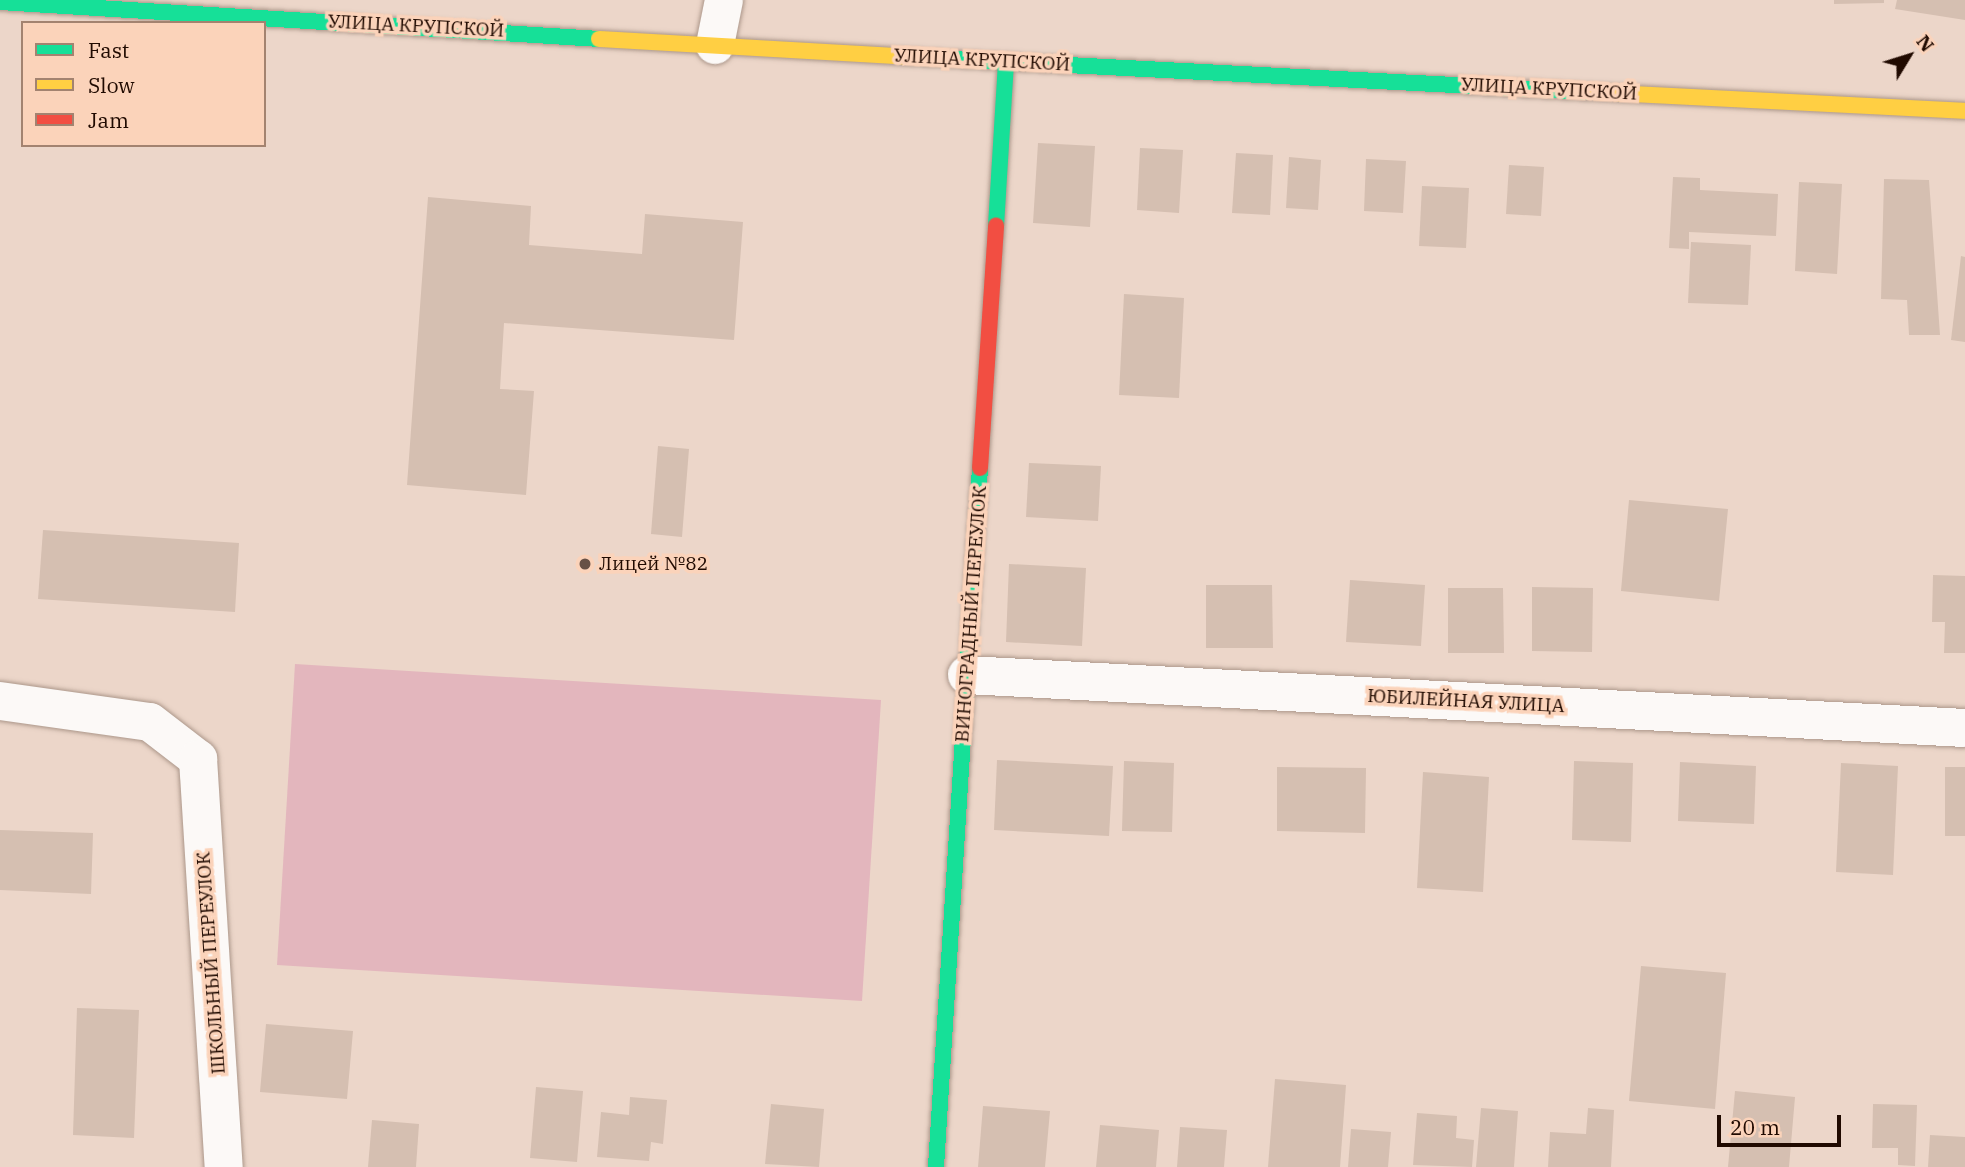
<!DOCTYPE html>
<html>
<head>
<meta charset="utf-8">
<style>
	body { margin:0 }
	#map { position:relative; width:1965px; height:1167px; overflow:hidden; background:#ecd6c9; font-family:"IBM Plex Serif",serif }
	div>[style] { position:absolute }
	.green>* { inset:0; background:#e3b6bd }
	.building>* { inset:0; background:#d5bfb1 }
	.roads { filter:drop-shadow(0 0 2px #ac978a) drop-shadow(0 0 2px #ac978a) }
	.street>* { height:38px; margin:-19px; padding:0 19px; transform-origin:19px; border-radius:19px; background:#fcf9f7 }
	.fast>* { height:16px; margin:-8px; padding:0 8px; transform-origin:8px; border-radius:8px; background:#16e098 }
	.slow>* { height:16px; margin:-8px; padding:0 8px; transform-origin:8px; border-radius:8px; background:#ffcf43 }
	.jam>* { height:16px; margin:-8px; padding:0 8px; transform-origin:8px; border-radius:8px; background:#f24e42 }
	.dots>* { width:19px; height:19px; translate:-50% -50%; box-sizing:border-box; border:4px solid #fbd3ba; border-radius:50% }
	span { translate:-50% -50%; white-space:nowrap; text-align:center; line-height:1.15; -webkit-text-stroke:7px #fbd3ba; paint-order:stroke }
	.street-label { font-size:19px; color:#200a00 }
	.poi-label { font-size:19px; color:#200a00 }
	.left { translate:0 -50%; text-align:left }
	.legend { position:absolute; left:21px; top:21px; width:245px; height:126px; box-sizing:border-box; background:#fbd3ba; border:2px solid #a38370; margin:0; padding:9px 12px; list-style:none; font-size:21px; color:#200a00 }
	.legend li { display:flex; align-items:center; gap:14px; height:35px }
	.legend b { width:35px; border:2px solid #a38370 }
	.north { position:absolute; left:1874px; top:21px; width:70px; height:70px; -webkit-text-stroke:5px #fbd3ba; paint-order:stroke; rotate:52deg; font-size:19px; font-weight:700; line-height:28px; text-align:center; color:#200a00 }
	.north::after { content:''; display:block; margin:auto; width:24px; height:32px; background:#200a00; clip-path:polygon(50% 0,100% 100%,50% 72%,0 100%) }
	.scale { position:absolute; left:1717px; top:1115px; width:124px; height:32px; box-sizing:border-box; border:4px solid #200a00; border-top:0; padding-left:9px; font-size:21px; line-height:24px; white-space:nowrap; color:#200a00; -webkit-text-stroke:5px #fbd3ba; paint-order:stroke }
</style>
</head>
<body>
<div id="map">
	<div class="green">
		<i style="clip-path:polygon(295px 664px,881px 700px,862px 1001px,277px 965px)"></i>
	</div>
	<div class="building">
		<i style="clip-path:polygon(1834px 0,1884px 0,1884px 3px,1834px 4px)"></i>
		<i style="clip-path:polygon(1897px 0,1965px 0,1965px 20px,1895px 9px)"></i>
		<i style="clip-path:polygon(1038px 143px,1095px 146px,1090px 227px,1033px 223px)"></i>
		<i style="clip-path:polygon(1140px 148px,1183px 150px,1179px 213px,1137px 210px)"></i>
		<i style="clip-path:polygon(1236px 153px,1273px 155px,1270px 215px,1232px 213px)"></i>
		<i style="clip-path:polygon(1289px 157px,1321px 160px,1318px 210px,1286px 208px)"></i>
		<i style="clip-path:polygon(1366px 159px,1406px 161px,1403px 213px,1364px 211px)"></i>
		<i style="clip-path:polygon(1509px 165px,1544px 167px,1541px 216px,1506px 214px)"></i>
		<i style="clip-path:polygon(1673px 177px,1700px 178px,1700px 190px,1778px 194px,1776px 236px,1689px 232px,1689px 249px,1669px 248px)"></i>
		<i style="clip-path:polygon(1884px 179px,1929px 180px,1940px 335px,1909px 335px,1907px 300px,1881px 299px)"></i>
		<i style="clip-path:polygon(1799px 182px,1842px 184px,1837px 274px,1795px 271px)"></i>
		<i style="clip-path:polygon(1422px 186px,1469px 188px,1466px 248px,1419px 246px)"></i>
		<i style="clip-path:polygon(428px 197px,531px 206px,529px 245px,642px 254px,645px 214px,743px 222px,734px 340px,504px 323px,500px 389px,534px 391px,526px 495px,407px 485px)"></i>
		<i style="clip-path:polygon(1691px 242px,1751px 245px,1748px 305px,1688px 303px)"></i>
		<i style="clip-path:polygon(1961px 256px,1965px 257px,1965px 342px,1951px 340px)"></i>
		<i style="clip-path:polygon(1124px 294px,1184px 298px,1179px 398px,1119px 395px)"></i>
		<i style="clip-path:polygon(658px 446px,689px 449px,682px 537px,651px 534px)"></i>
		<i style="clip-path:polygon(1029px 463px,1101px 466px,1098px 521px,1026px 517px)"></i>
		<i style="clip-path:polygon(1629px 500px,1728px 509px,1719px 601px,1621px 591px)"></i>
		<i style="clip-path:polygon(43px 530px,239px 543px,235px 612px,38px 599px)"></i>
		<i style="clip-path:polygon(1009px 564px,1086px 568px,1082px 646px,1006px 642px)"></i>
		<i style="clip-path:polygon(1933px 575px,1965px 576px,1965px 653px,1944px 653px,1945px 622px,1932px 622px)"></i>
		<i style="clip-path:polygon(1350px 580px,1425px 585px,1421px 646px,1346px 642px)"></i>
		<i style="clip-path:polygon(1206px 585px,1272px 585px,1273px 648px,1206px 648px)"></i>
		<i style="clip-path:polygon(1532px 587px,1593px 588px,1592px 652px,1532px 651px)"></i>
		<i style="clip-path:polygon(1448px 588px,1503px 588px,1504px 653px,1448px 653px)"></i>
		<i style="clip-path:polygon(997px 760px,1113px 766px,1109px 836px,994px 830px)"></i>
		<i style="clip-path:polygon(1124px 761px,1174px 763px,1172px 832px,1122px 831px)"></i>
		<i style="clip-path:polygon(1574px 761px,1633px 763px,1631px 842px,1572px 840px)"></i>
		<i style="clip-path:polygon(1680px 762px,1756px 766px,1754px 824px,1678px 821px)"></i>
		<i style="clip-path:polygon(1841px 763px,1898px 766px,1893px 875px,1836px 872px)"></i>
		<i style="clip-path:polygon(1277px 767px,1366px 768px,1365px 833px,1277px 831px)"></i>
		<i style="clip-path:polygon(1945px 767px,1965px 767px,1965px 836px,1945px 836px)"></i>
		<i style="clip-path:polygon(1423px 772px,1489px 777px,1483px 892px,1417px 888px)"></i>
		<i style="clip-path:polygon(0 830px,93px 833px,91px 894px,0 890px)"></i>
		<i style="clip-path:polygon(1641px 966px,1726px 973px,1715px 1109px,1629px 1101px)"></i>
		<i style="clip-path:polygon(77px 1008px,139px 1010px,134px 1138px,73px 1135px)"></i>
		<i style="clip-path:polygon(266px 1024px,353px 1031px,347px 1099px,260px 1092px)"></i>
		<i style="clip-path:polygon(1275px 1079px,1346px 1085px,1340px 1167px,1268px 1167px)"></i>
		<i style="clip-path:polygon(536px 1087px,583px 1091px,577px 1162px,530px 1158px)"></i>
		<i style="clip-path:polygon(1735px 1091px,1795px 1097px,1789px 1167px,1728px 1167px)"></i>
		<i style="clip-path:polygon(630px 1097px,667px 1100px,663px 1144px,651px 1142px,649px 1161px,597px 1157px,601px 1112px,629px 1115px)"></i>
		<i style="clip-path:polygon(771px 1104px,824px 1109px,819px 1167px,765px 1164px)"></i>
		<i style="clip-path:polygon(1873px 1104px,1917px 1105px,1915px 1166px,1898px 1165px,1898px 1148px,1872px 1148px)"></i>
		<i style="clip-path:polygon(983px 1106px,1050px 1111px,1045px 1167px,978px 1167px)"></i>
		<i style="clip-path:polygon(1481px 1108px,1518px 1111px,1514px 1167px,1476px 1167px)"></i>
		<i style="clip-path:polygon(1588px 1108px,1614px 1110px,1611px 1167px,1548px 1167px,1550px 1132px,1586px 1134px)"></i>
		<i style="clip-path:polygon(1417px 1113px,1457px 1116px,1456px 1138px,1474px 1140px,1472px 1167px,1413px 1165px)"></i>
		<i style="clip-path:polygon(372px 1120px,419px 1124px,416px 1167px,368px 1167px)"></i>
		<i style="clip-path:polygon(1100px 1125px,1159px 1130px,1156px 1167px,1096px 1167px)"></i>
		<i style="clip-path:polygon(1180px 1127px,1227px 1130px,1224px 1167px,1177px 1167px)"></i>
		<i style="clip-path:polygon(1351px 1129px,1391px 1132px,1388px 1167px,1348px 1167px)"></i>
		<i style="clip-path:polygon(1930px 1135px,1965px 1137px,1965px 1167px,1928px 1167px)"></i>
	</div>
	<div class="roads">
		<div class="street">
			<i style="left:715px;top:45px;width:46px;rotate:-78.7deg"></i>
			<i style="left:967px;top:675px;width:999px;rotate:3.04deg"></i>
			<i style="left:0;top:701px;width:151px;rotate:8deg"></i>
			<i style="left:150px;top:722px;width:61px;rotate:37.6deg"></i>
			<i style="left:198px;top:759px;width:409px;rotate:86.4deg"></i>
		</div>
		<div class="fast">
			<i style="left:0;top:2px;width:600px;rotate:3.53deg"></i>
			<i style="left:913px;top:57px;width:679px;rotate:2.96deg"></i>
			<i style="left:996px;top:226px;width:165px;rotate:-86.5deg"></i>
			<i style="left:936px;top:1167px;width:700px;rotate:-86.4deg"></i>
		</div>
		<div class="slow">
			<i style="left:599px;top:39px;width:315px;rotate:3.3deg"></i>
			<i style="left:1591px;top:92px;width:374px;rotate:2.9deg"></i>
		</div>
		<div class="jam">
			<i style="left:980px;top:468px;width:243px;rotate:-86.2deg"></i>
		</div>
	</div>
	<div class="dots">
		<i style="left:585px;top:564px;background:#675146"></i>
	</div>
	<div class="street-label">
		<span style="left:416px;top:26px;rotate:3deg">УЛИЦА КРУПСКОЙ</span>
		<span style="left:982px;top:60px;rotate:3deg">УЛИЦА КРУПСКОЙ</span>
		<span style="left:1549px;top:89px;rotate:3deg">УЛИЦА КРУПСКОЙ</span>
		<span style="left:971px;top:614px;rotate:-86deg">ВИНОГРАДНЫЙ ПЕРЕУЛОК</span>
		<span style="left:1466px;top:701px;rotate:3deg">ЮБИЛЕЙНАЯ УЛИЦА</span>
		<span style="left:211px;top:963px;rotate:-94deg">ШКОЛЬНЫЙ ПЕРЕУЛОК</span>
	</div>
	<div class="poi-label">
		<span class="left" style="left:599px;top:564px">Лицей №82</span>
	</div>
	<ul class="legend">
	<li><b style="height:9px;background:#16e098"></b>Fast</li>
	<li><b style="height:9px;background:#ffcf43"></b>Slow</li>
	<li><b style="height:9px;background:#f24e42"></b>Jam</li>
	</ul>
	<div class="north">N</div>
	<div class="scale">20 m</div>
</div>
</body>
</html>
